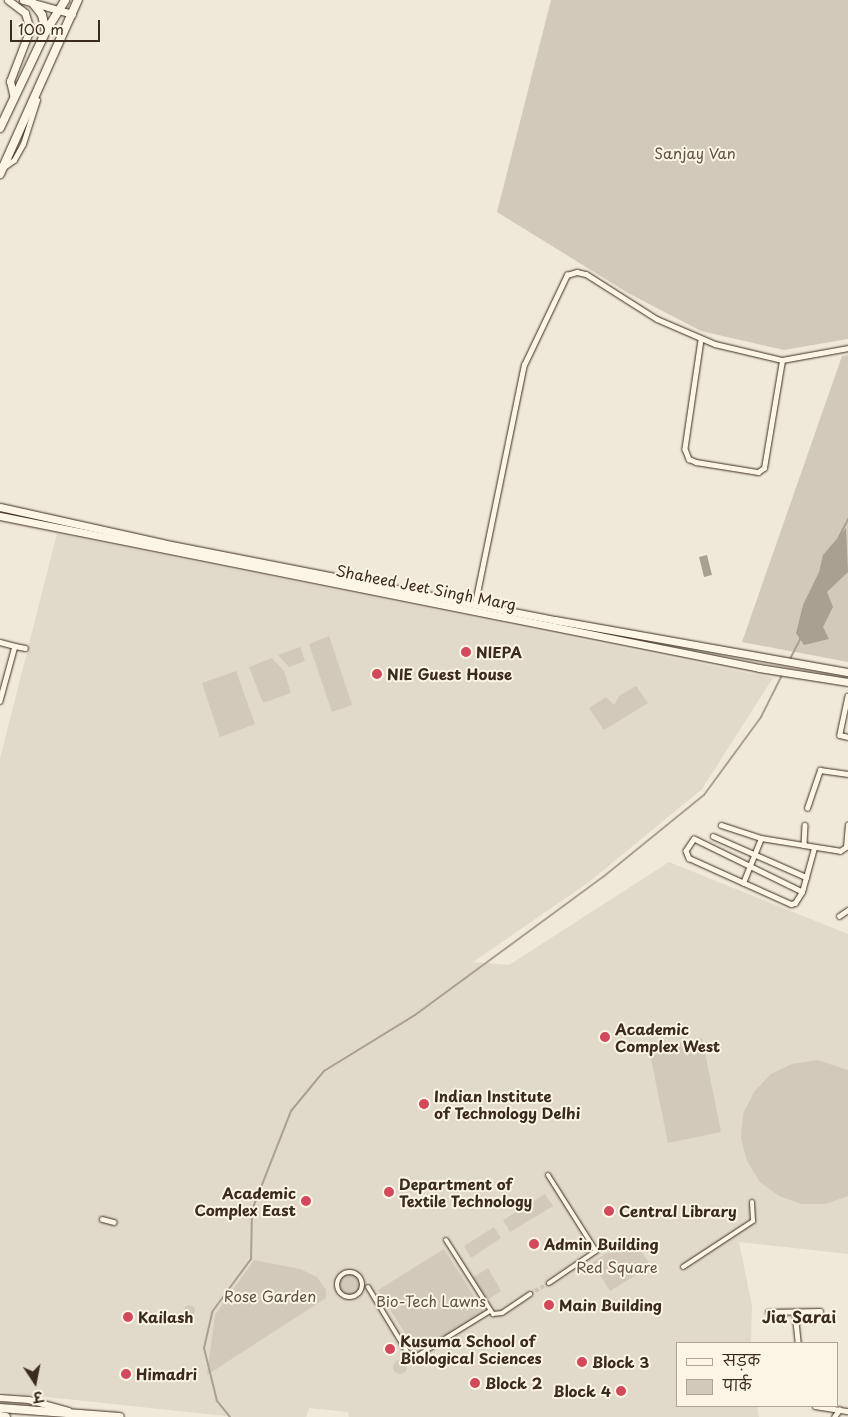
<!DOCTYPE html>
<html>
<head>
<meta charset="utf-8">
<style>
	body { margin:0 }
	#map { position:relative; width:848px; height:1417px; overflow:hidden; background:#f0e9d9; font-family:"Playpen Sans","Playpen Sans Deva",sans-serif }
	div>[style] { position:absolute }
	.built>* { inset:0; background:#e1d9c9 }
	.green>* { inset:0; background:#d2c9ba }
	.round { border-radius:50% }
	.water>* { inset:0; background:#aaa091 }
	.stream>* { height:2px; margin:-1px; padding:0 1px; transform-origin:1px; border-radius:1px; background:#aaa091 }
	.pedestrian-tunnel>* { height:4px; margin-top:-2px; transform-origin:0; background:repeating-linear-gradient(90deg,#ccc3b4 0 4px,transparent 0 6px) }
	.roads { filter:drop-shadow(0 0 1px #3b2a1e) drop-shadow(0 0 1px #3b2a1e) }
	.pedestrian>* { height:4px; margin:-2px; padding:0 2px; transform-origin:2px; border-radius:2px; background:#fcf5e5 }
	.minor>* { height:4.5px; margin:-2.25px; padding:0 2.25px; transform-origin:2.25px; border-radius:2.25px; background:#fcf5e5 }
	.minor>.ring { margin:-2.25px; padding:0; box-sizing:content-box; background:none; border:4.5px solid #fcf5e5; border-radius:50% }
	.tertiary>* { height:5.5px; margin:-2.75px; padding:0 2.75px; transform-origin:2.75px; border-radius:2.75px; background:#fcf5e5 }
	.secondary>* { height:7px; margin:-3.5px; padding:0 3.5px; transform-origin:3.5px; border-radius:3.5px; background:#fcf5e5 }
	.primary>* { height:8px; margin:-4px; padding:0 4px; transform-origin:4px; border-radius:4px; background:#fcf5e5 }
	.trunk>* { height:8px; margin:-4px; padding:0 4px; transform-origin:4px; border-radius:4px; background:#fcf5e5 }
	.dots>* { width:14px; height:14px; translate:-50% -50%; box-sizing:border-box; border:2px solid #fcf5e5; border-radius:50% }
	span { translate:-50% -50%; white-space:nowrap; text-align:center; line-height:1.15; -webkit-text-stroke:4px #fcf5e5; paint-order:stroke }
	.park-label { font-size:15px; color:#615245 }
	.street-label { font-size:15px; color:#3b2a1e }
	.poi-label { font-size:15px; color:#3b2a1e; font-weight:700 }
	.left { translate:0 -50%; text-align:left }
	.right { translate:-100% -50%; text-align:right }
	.neighbourhood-label { font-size:16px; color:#3b2a1e; font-weight:700 }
	.legend { position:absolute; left:676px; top:1342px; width:162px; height:65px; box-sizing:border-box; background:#fcf5e5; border:1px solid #afa495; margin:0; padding:6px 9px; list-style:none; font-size:15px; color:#3b2a1e }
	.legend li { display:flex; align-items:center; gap:10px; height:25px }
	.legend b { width:25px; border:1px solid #afa495 }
	.north { position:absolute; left:10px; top:1357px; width:50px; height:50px; -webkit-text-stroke:4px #fcf5e5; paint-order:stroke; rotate:169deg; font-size:14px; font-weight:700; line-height:20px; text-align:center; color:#3b2a1e }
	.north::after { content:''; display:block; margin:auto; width:18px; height:22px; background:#3b2a1e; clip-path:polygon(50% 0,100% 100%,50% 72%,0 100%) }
	.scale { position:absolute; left:10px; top:20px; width:90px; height:22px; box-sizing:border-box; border:2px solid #3b2a1e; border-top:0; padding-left:6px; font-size:15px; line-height:18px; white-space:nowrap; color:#3b2a1e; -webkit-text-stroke:4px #fcf5e5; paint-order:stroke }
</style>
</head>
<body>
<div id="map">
	<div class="built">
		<i style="clip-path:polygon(57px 534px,773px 678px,702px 789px,589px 882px,473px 962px,509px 965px,669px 862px,848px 934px,848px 1254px,739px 1242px,752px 1306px,751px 1343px,677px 1343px,677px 1406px,757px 1406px,759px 1417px,349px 1417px,348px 1412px,309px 1408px,306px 1417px,235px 1417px,0 1392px,0 758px)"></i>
	</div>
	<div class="green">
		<i style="clip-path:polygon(551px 0,848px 0,848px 339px,784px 350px,701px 331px,628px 293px,497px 212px)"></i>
		<i style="clip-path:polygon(848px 355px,848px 662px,742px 642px,842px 356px)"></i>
		<i style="clip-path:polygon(329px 636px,352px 705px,332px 712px,309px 644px)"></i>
		<i style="clip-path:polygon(300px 647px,305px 661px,289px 667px,278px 655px)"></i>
		<i style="clip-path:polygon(272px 658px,284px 671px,291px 693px,263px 703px,249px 667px)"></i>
		<i style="clip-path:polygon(236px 671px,255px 724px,220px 737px,202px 683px)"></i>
		<i style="clip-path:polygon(636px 686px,648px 703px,604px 730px,589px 708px,606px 697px,614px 705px,619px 696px)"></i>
		<i style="clip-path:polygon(702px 1038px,721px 1132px,668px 1143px,649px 1049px)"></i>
		<i style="clip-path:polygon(817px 1060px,848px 1070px,848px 1196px,825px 1204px,801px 1204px,779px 1196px,760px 1182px,747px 1161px,741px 1138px,743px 1114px,754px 1092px,771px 1074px,792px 1064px)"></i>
		<i style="clip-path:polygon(545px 1194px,553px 1206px,510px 1232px,503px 1220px)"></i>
		<i style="clip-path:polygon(494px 1227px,501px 1238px,471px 1258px,464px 1246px)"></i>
		<i style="clip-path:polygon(632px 1238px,651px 1266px,610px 1291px,592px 1262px)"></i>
		<i style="clip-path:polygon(444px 1249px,484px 1312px,418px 1354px,378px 1290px)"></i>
		<i style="clip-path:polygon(254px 1260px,300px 1269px,317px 1277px,326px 1290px,326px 1298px,207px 1375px,215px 1315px)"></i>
		<i style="clip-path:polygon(488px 1268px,501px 1291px,486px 1301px,472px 1278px)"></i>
		<i class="round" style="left:339px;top:1274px;width:22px;height:22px"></i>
		<i class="round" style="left:183.5px;top:1304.5px;width:11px;height:11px"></i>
		<i class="round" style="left:393px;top:1360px;width:14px;height:14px"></i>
	</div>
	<div class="water">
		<i style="clip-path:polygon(846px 528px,848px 572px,827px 592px,833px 607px,823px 627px,829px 639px,804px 645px,796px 633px,803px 605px,819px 572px,823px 555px)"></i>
		<i style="clip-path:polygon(707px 555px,712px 575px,704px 577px,699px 557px)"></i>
	</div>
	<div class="stream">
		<i style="left:839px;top:537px;width:20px;rotate:-63deg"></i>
		<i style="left:790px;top:659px;width:25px;rotate:-63deg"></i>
		<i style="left:230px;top:1417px;width:21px;rotate:-129deg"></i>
		<i style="left:217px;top:1401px;width:55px;rotate:-103.8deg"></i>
		<i style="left:204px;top:1348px;width:37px;rotate:-77deg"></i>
		<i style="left:212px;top:1312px;width:66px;rotate:-53.7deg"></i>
		<i style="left:251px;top:1259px;width:49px;rotate:-88.8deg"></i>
		<i style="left:252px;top:1210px;width:106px;rotate:-68.5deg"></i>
		<i style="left:291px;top:1111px;width:52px;rotate:-50.5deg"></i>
		<i style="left:324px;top:1071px;width:107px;rotate:-31.6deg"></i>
		<i style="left:415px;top:1015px;width:233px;rotate:-36.3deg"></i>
		<i style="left:603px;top:877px;width:130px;rotate:-39.1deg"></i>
		<i style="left:704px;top:795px;width:97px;rotate:-53.8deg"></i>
		<i style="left:761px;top:717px;width:47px;rotate:-63.4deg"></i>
	</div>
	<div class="pedestrian-tunnel">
		<i style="left:530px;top:1294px;width:22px;rotate:-30deg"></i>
	</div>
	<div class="roads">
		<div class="pedestrian">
			<i style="left:548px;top:1175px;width:90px;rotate:57.7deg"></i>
			<i style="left:596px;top:1251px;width:57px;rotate:145.8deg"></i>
			<i style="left:446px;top:1240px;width:88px;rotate:57.6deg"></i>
			<i style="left:493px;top:1314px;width:9px;rotate:-6deg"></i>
			<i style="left:502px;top:1313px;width:34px;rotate:-34deg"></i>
			<i style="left:683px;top:1267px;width:84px;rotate:-33.3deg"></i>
			<i style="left:753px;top:1221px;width:19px;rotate:-93deg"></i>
			<i style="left:368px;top:1287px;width:79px;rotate:58.9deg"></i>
			<i style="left:409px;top:1355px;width:8px;rotate:7deg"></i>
			<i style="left:417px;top:1356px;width:86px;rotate:-31.7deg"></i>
		</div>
		<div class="minor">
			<i style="left:4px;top:167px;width:12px;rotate:-35deg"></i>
			<i style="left:14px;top:160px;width:18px;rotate:-61deg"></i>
			<i style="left:23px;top:144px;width:46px;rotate:-72.3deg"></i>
			<i style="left:701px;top:340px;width:110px;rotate:98.4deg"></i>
			<i style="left:685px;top:449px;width:11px;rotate:68deg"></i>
			<i style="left:689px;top:459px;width:8px;rotate:23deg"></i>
			<i style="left:696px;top:462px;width:63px;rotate:9.2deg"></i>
			<i style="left:758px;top:472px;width:7px;rotate:-34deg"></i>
			<i style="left:764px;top:468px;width:109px;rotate:-80.5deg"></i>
			<i style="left:475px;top:603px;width:243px;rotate:-78.4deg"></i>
			<i style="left:524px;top:365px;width:100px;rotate:-64.5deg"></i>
			<i style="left:567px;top:275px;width:10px;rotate:-17deg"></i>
			<i style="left:577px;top:272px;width:9px;rotate:13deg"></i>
			<i style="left:586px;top:274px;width:84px;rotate:32.4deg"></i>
			<i style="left:657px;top:319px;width:63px;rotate:23.3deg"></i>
			<i style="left:715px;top:344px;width:69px;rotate:13.4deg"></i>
			<i style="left:782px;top:360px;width:67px;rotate:-10.3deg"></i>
			<i style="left:0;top:642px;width:16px;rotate:15deg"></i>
			<i style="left:15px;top:646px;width:57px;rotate:105.3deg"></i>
			<i style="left:15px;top:646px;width:10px;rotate:11deg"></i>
			<i style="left:848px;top:696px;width:40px;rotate:102deg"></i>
			<i style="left:840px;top:735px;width:8px;rotate:14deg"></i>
			<i style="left:807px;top:808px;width:40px;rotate:-71.1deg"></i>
			<i style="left:820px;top:770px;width:28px;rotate:8deg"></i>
			<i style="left:721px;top:825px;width:42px;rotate:18deg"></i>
			<i style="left:761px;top:838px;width:44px;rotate:9.2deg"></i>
			<i style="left:805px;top:825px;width:20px;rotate:93deg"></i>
			<i style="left:804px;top:845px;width:36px;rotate:9deg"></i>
			<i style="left:840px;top:851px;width:7px;rotate:-34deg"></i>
			<i style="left:846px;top:847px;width:22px;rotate:-85deg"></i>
			<i style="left:713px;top:836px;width:102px;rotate:23.8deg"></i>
			<i style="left:743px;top:883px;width:48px;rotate:-68.2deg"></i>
			<i style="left:802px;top:892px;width:120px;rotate:-153.9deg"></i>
			<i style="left:694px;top:839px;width:14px;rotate:124deg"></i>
			<i style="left:686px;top:851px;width:8px;rotate:67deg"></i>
			<i style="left:689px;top:858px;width:112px;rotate:24.3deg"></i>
			<i style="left:791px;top:904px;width:4px;rotate:-14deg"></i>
			<i style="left:795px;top:903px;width:13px;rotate:-58deg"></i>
			<i style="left:802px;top:892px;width:46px;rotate:-74.7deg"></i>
			<i style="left:839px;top:916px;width:11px;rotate:-34deg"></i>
			<i style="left:102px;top:1219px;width:12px;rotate:14deg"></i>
			<i class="ring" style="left:337px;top:1272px;width:21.5px;height:21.5px"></i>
			<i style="left:768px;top:1312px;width:52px;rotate:-1.1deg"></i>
			<i style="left:795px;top:1312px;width:31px;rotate:84deg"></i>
			<i style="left:815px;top:1406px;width:33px;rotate:9deg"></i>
			<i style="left:834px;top:1417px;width:9px;rotate:-54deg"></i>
		</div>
		<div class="tertiary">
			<i style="left:0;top:1398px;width:29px;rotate:4deg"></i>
			<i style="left:29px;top:1400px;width:41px;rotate:15.4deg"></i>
		</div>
		<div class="secondary">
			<i style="left:8px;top:0;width:21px;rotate:37deg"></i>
			<i style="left:25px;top:13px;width:17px;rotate:73deg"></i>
			<i style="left:30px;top:29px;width:56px;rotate:111deg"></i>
			<i style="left:10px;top:81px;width:17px;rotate:77deg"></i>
			<i style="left:23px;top:0;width:51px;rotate:15.9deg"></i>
			<i style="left:0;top:507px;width:166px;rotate:12.5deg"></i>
			<i style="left:162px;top:543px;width:400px;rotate:11.1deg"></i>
			<i style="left:555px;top:620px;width:298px;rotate:10.1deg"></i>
			<i style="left:0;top:516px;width:774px;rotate:11.32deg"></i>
			<i style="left:759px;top:668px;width:90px;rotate:8.9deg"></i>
		</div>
		<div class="primary">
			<i style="left:0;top:1408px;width:120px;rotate:4.3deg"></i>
			<i style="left:0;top:1416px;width:6px;rotate:9deg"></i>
		</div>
		<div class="trunk">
			<i style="left:32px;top:2px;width:16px;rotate:52deg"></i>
			<i style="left:42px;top:15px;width:16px;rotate:76deg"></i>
			<i style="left:0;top:128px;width:107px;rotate:-64.6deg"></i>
			<i style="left:46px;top:31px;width:36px;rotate:-58deg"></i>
			<i style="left:0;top:174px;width:191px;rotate:-65.9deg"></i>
		</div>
	</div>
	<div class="dots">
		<i style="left:466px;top:652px;background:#d1495b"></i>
		<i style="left:377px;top:674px;background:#d1495b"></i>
		<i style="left:605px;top:1037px;background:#d1495b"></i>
		<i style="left:424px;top:1104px;background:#d1495b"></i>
		<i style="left:389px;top:1192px;background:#d1495b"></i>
		<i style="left:306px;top:1201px;background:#d1495b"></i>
		<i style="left:609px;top:1211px;background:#d1495b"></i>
		<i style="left:534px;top:1244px;background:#d1495b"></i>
		<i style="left:549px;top:1305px;background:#d1495b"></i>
		<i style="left:128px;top:1317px;background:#d1495b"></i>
		<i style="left:390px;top:1349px;background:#d1495b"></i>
		<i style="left:582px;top:1362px;background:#d1495b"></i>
		<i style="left:126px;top:1374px;background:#d1495b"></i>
		<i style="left:475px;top:1383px;background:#d1495b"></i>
		<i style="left:621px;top:1391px;background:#d1495b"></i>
	</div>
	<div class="park-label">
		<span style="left:695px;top:153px">Sanjay Van</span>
		<span style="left:617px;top:1267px">Red Square</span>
		<span style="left:270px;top:1296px">Rose Garden</span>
		<span style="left:431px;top:1301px">Bio-Tech Lawns</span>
	</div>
	<div class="street-label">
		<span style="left:426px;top:587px;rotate:11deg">Shaheed Jeet Singh Marg</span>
	</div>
	<div class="poi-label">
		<span class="left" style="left:476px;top:652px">NIEPA</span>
		<span class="left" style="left:387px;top:674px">NIE Guest House</span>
		<span class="left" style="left:615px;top:1037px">Academic<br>Complex West</span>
		<span class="left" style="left:434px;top:1104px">Indian Institute<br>of Technology Delhi</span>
		<span class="left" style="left:399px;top:1192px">Department of<br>Textile Technology</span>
		<span class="right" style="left:296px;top:1201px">Academic<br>Complex East</span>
		<span class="left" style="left:619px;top:1211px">Central Library</span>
		<span class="left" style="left:544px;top:1244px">Admin Building</span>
		<span class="left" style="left:559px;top:1305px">Main Building</span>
		<span class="left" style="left:138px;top:1317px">Kailash</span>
		<span class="left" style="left:400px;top:1349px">Kusuma School of<br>Biological Sciences</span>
		<span class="left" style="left:592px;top:1362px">Block 3</span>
		<span class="left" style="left:136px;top:1374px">Himadri</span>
		<span class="left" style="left:485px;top:1383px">Block 2</span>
		<span class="right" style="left:611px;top:1391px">Block 4</span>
	</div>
	<div class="neighbourhood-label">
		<span style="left:799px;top:1316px">Jia Sarai</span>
	</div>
	<ul class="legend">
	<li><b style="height:6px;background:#fcf5e5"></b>सड़क</li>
	<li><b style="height:14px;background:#d2c9ba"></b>पार्क</li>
	</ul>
	<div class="north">उ</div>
	<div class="scale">100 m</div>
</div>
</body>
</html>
